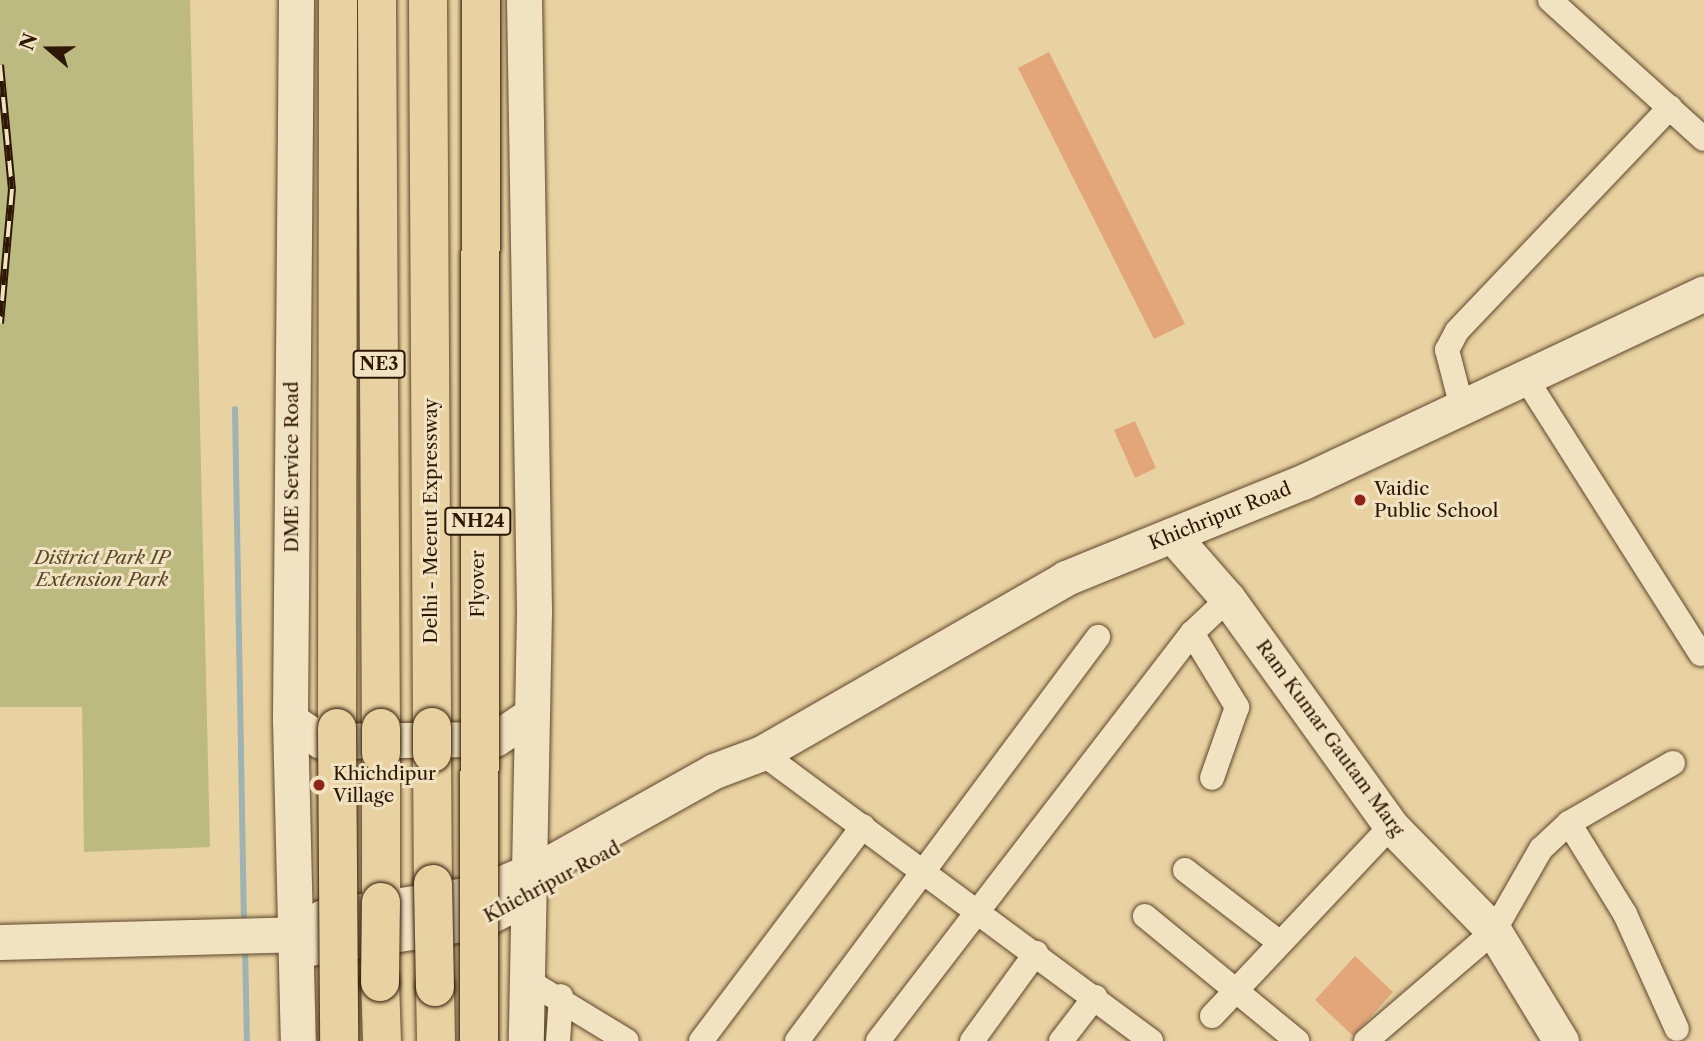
<!DOCTYPE html>
<html>
<head>
<meta charset="utf-8">
<style>
	body { margin:0 }
	#map { position:relative; width:1704px; height:1041px; overflow:hidden; background:#e9d2a1; font-family:"Libre Caslon Text",serif }
	div>[style] { position:absolute }
	.green>* { inset:0; background:#bcba81 }
	.stream>* { height:6px; margin:-3px; padding:0 3px; transform-origin:3px; border-radius:3px; background:#9fb4b2 }
	.building>* { inset:0; background:#e2a67a }
	.roads { filter:drop-shadow(0 0 2px #5d462b) drop-shadow(0 0 2px #5d462b) }
	.street>* { height:24px; margin:-12px; padding:0 12px; transform-origin:12px; border-radius:12px; background:#f1e2c2 }
	.secondary>* { height:35px; margin:-17.5px; padding:0 17.5px; transform-origin:17.5px; border-radius:17.5px; background:#f1e2c2 }
	.highway>* { height:38px; margin:-19px; padding:0 19px; transform-origin:19px; border-radius:19px; background:#e9d2a1 }
	.rail>* { height:8px; margin-top:-4px; transform-origin:0; background:repeating-linear-gradient(90deg,#f1e2c2 0 16px,#2e1804 0 32px); box-sizing:border-box; border-block:2px solid #2e1804 }
	.bridges { filter:drop-shadow(0 0 2px #2e1804) drop-shadow(0 0 2px #2e1804) }
	.highway-bridge>* { height:38px; margin:-19px; padding:0 19px; transform-origin:19px; border-radius:19px; background:#e9d2a1 }
	.dots>* { width:19px; height:19px; translate:-50% -50%; box-sizing:border-box; border:4px solid #f1e2c2; border-radius:50% }
	span { translate:-50% -50%; white-space:nowrap; text-align:center; line-height:1.15; -webkit-text-stroke:6px #f1e2c2; paint-order:stroke }
	.shield-label span { padding:2px 5px; background:#f1e2c2; border:2px solid; border-radius:5px; -webkit-text-stroke-width:0 }
	.shield-label { font-size:18px; color:#2e1804; font-weight:700 }
	.street-label { font-size:19px; color:#2e1804 }
	.poi-label { font-size:19px; color:#2e1804 }
	.left { translate:0 -50%; text-align:left }
	.park-label { font-size:19px; color:#59492a; font-style:italic }
	.north { position:absolute; left:14px; top:14px; width:70px; height:70px; -webkit-text-stroke:5px #f1e2c2; paint-order:stroke; rotate:290deg; font-size:19px; font-weight:700; line-height:28px; text-align:center; color:#2e1804 }
	.north::after { content:''; display:block; margin:auto; width:24px; height:32px; background:#2e1804; clip-path:polygon(50% 0,100% 100%,50% 72%,0 100%) }
</style>
</head>
<body>
<div id="map">
	<div class="green">
		<i style="clip-path:polygon(0 0,190px 0,210px 847px,84px 852px,82px 707px,0 707px)"></i>
	</div>
	<div class="stream">
		<i style="left:235px;top:409px;width:516px;rotate:89deg"></i>
		<i style="left:245px;top:947px;width:94px;rotate:88.8deg"></i>
	</div>
	<div class="building">
		<i style="clip-path:polygon(1049px 52px,1185px 324px,1154px 339px,1018px 68px)"></i>
		<i style="clip-path:polygon(1135px 421px,1156px 468px,1135px 478px,1114px 430px)"></i>
		<i style="clip-path:polygon(1355px 956px,1393px 992px,1353px 1036px,1315px 1000px)"></i>
	</div>
	<div class="roads">
		<div class="street">
			<i style="left:1550px;top:0;width:207px;rotate:42.1deg"></i>
			<i style="left:1525px;top:377px;width:328px;rotate:57.6deg"></i>
			<i style="left:1461px;top:404px;width:56px;rotate:-104.5deg"></i>
			<i style="left:1447px;top:350px;width:21px;rotate:-62deg"></i>
			<i style="left:1457px;top:331px;width:309px;rotate:-46.4deg"></i>
			<i style="left:1192px;top:633px;width:87px;rotate:58.7deg"></i>
			<i style="left:1237px;top:707px;width:75px;rotate:109.4deg"></i>
			<i style="left:762px;top:753px;width:484px;rotate:36.5deg"></i>
			<i style="left:1569px;top:823px;width:107px;rotate:58.4deg"></i>
			<i style="left:1625px;top:914px;width:126px;rotate:65.7deg"></i>
			<i style="left:1185px;top:870px;width:118px;rotate:37.5deg"></i>
			<i style="left:1145px;top:916px;width:197px;rotate:39.4deg"></i>
			<i style="left:525px;top:979px;width:119px;rotate:31.3deg"></i>
			<i style="left:1212px;top:1016px;width:261px;rotate:-46.7deg"></i>
			<i style="left:558px;top:1041px;width:45px;rotate:-86.2deg"></i>
			<i style="left:701px;top:1041px;width:269px;rotate:-53deg"></i>
			<i style="left:797px;top:1041px;width:504px;rotate:-53.31deg"></i>
			<i style="left:878px;top:1041px;width:515px;rotate:-52.42deg"></i>
			<i style="left:1192px;top:633px;width:50px;rotate:-43.4deg"></i>
			<i style="left:972px;top:1041px;width:109px;rotate:-54deg"></i>
			<i style="left:1061px;top:1041px;width:56px;rotate:-52.3deg"></i>
			<i style="left:1366px;top:1041px;width:169px;rotate:-40.7deg"></i>
			<i style="left:1494px;top:931px;width:95px;rotate:-60.2deg"></i>
			<i style="left:1541px;top:849px;width:38px;rotate:-43deg"></i>
			<i style="left:1569px;top:823px;width:120px;rotate:-30deg"></i>
		</div>
		<div class="secondary">
			<i style="left:296px;top:0;width:720px;rotate:90.48deg"></i>
			<i style="left:290px;top:720px;width:321px;rotate:88.6deg"></i>
			<i style="left:524px;top:0;width:612px;rotate:89.06deg"></i>
			<i style="left:534px;top:612px;width:429px;rotate:91.1deg"></i>
			<i style="left:1172px;top:535px;width:85px;rotate:48.8deg"></i>
			<i style="left:1228px;top:599px;width:279px;rotate:54.3deg"></i>
			<i style="left:1391px;top:826px;width:147px;rotate:45.6deg"></i>
			<i style="left:1494px;top:931px;width:129px;rotate:58.7deg"></i>
			<i style="left:290px;top:720px;width:37px;rotate:34deg"></i>
			<i style="left:321px;top:741px;width:174px;rotate:-0.7deg"></i>
			<i style="left:495px;top:739px;width:43px;rotate:-33.7deg"></i>
			<i style="left:0;top:942px;width:296px;rotate:-1.5deg"></i>
			<i style="left:296px;top:934px;width:32px;rotate:-32deg"></i>
			<i style="left:323px;top:917px;width:157px;rotate:-8.8deg"></i>
			<i style="left:478px;top:893px;width:74px;rotate:-22.4deg"></i>
			<i style="left:546px;top:865px;width:193px;rotate:-29.2deg"></i>
			<i style="left:714px;top:771px;width:51px;rotate:-20.6deg"></i>
			<i style="left:762px;top:753px;width:351px;rotate:-29.9deg"></i>
			<i style="left:1066px;top:578px;width:256px;rotate:-22.1deg"></i>
			<i style="left:1303px;top:482px;width:443px;rotate:-25.2deg"></i>
			<i style="left:310px;top:948px;width:172px;rotate:-9deg"></i>
			<i style="left:480px;top:921px;width:27px;rotate:-27deg"></i>
		</div>
		<div class="highway">
			<i style="left:377px;top:0;width:728px;rotate:89.69deg"></i>
			<i style="left:428px;top:0;width:727px;rotate:89.68deg"></i>
			<i style="left:337px;top:728px;width:728px;rotate:-89.92deg"></i>
			<i style="left:381px;top:753px;width:149px;rotate:90deg"></i>
			<i style="left:432px;top:753px;width:131px;rotate:89.6deg"></i>
			<i style="left:380px;top:982px;width:59px;rotate:88.1deg"></i>
			<i style="left:435px;top:987px;width:54px;rotate:88.9deg"></i>
		</div>
	</div>
	<div class="rail">
		<i style="left:0;top:65px;width:125px;rotate:84.5deg"></i>
		<i style="left:12px;top:189px;width:135px;rotate:95.1deg"></i>
	</div>
	<div class="bridges">
		<div class="highway-bridge">
			<i style="left:432px;top:727px;width:26px;rotate:90deg"></i>
			<i style="left:337px;top:728px;width:313px;rotate:89.6deg"></i>
			<i style="left:381px;top:728px;width:25px;rotate:90deg"></i>
			<i style="left:433px;top:884px;width:103px;rotate:88.9deg"></i>
			<i style="left:380px;top:982px;width:80px;rotate:-89.3deg"></i>
			<i style="left:479px;top:1041px;width:1041px;rotate:-89.89deg"></i>
		</div>
	</div>
	<div class="dots">
		<i style="left:1360px;top:500px;background:#8f2418"></i>
		<i style="left:319px;top:785px;background:#8f2418"></i>
	</div>
	<div class="shield-label">
		<span style="left:379px;top:364px">NE3</span>
		<span style="left:478px;top:521px">NH24</span>
	</div>
	<div class="street-label">
		<span style="left:292px;top:467px;rotate:-90deg">DME Service Road</span>
		<span style="left:1220px;top:516px;rotate:-22deg">Khichripur Road</span>
		<span style="left:431px;top:521px;rotate:-90deg">Delhi - Meerut Expressway</span>
		<span style="left:478px;top:584px;rotate:-90deg">Flyover</span>
		<span style="left:1330px;top:738px;rotate:54deg">Ram Kumar Gautam Marg</span>
		<span style="left:552px;top:882px;rotate:-28deg">Khichripur Road</span>
	</div>
	<div class="poi-label">
		<span class="left" style="left:1374px;top:500px">Vaidic<br>Public School</span>
		<span class="left" style="left:333px;top:785px">Khichdipur<br>Village</span>
	</div>
	<div class="park-label">
		<span style="left:102px;top:569px">District Park IP<br>Extension Park</span>
	</div>
	<div class="north">N</div>
</div>
</body>
</html>
